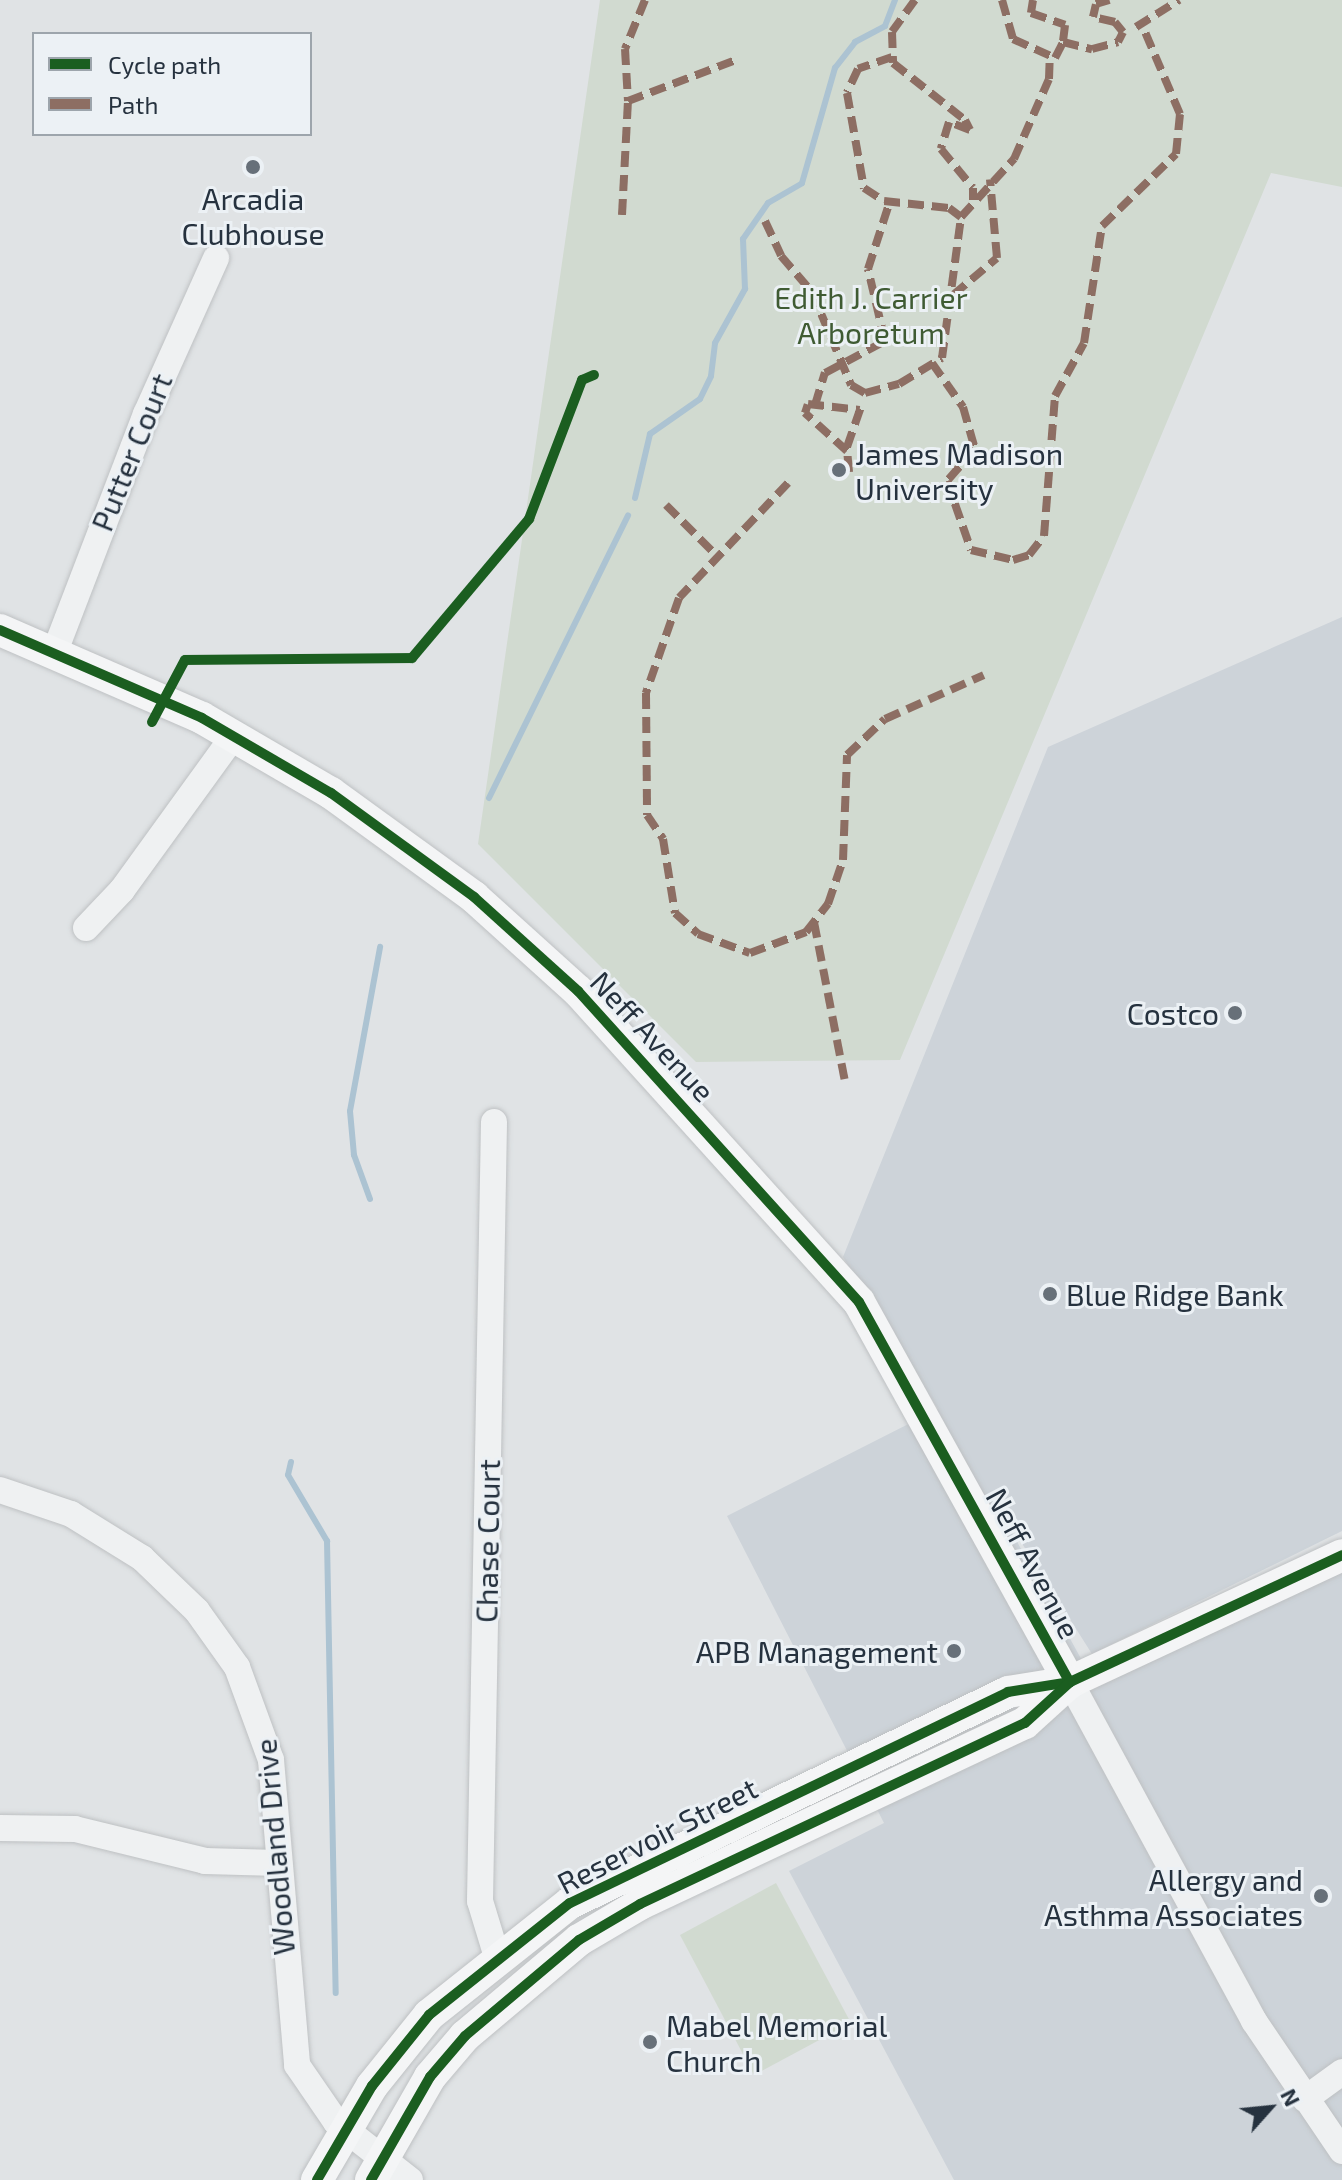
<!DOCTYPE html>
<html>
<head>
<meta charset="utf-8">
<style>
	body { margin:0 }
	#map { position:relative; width:1342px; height:2180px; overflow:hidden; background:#e0e3e5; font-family:"Exo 2",sans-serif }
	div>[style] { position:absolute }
	.built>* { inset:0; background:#cdd3d9 }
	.green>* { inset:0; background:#d1dad0 }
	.stream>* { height:6px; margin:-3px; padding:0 3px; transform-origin:3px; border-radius:3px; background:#acc3d2 }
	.roads { filter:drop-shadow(0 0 2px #bec1c3) drop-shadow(0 0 2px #bec1c3) }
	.minor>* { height:26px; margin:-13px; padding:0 13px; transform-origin:13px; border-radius:13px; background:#eff1f2 }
	.major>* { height:32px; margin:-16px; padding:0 16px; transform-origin:16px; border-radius:16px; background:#f4f5f6 }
	.quiet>* { height:8px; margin-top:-4px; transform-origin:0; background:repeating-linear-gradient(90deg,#8d6e63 0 16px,transparent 0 24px) }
	.cycleway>* { height:10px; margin:-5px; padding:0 5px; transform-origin:5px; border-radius:5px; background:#1b5e20 }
	.dots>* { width:22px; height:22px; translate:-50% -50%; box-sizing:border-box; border:4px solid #ecf1f5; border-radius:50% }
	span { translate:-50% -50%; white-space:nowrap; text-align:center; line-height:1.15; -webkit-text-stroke:6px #ecf1f5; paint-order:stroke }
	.poi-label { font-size:30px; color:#26323f }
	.left { translate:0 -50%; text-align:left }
	.right { translate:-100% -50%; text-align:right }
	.park-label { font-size:30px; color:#3f5b33 }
	.street-label { font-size:30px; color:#26323f }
	.legend { position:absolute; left:32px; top:32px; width:280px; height:104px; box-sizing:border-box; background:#ecf1f5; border:2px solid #9da5ac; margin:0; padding:10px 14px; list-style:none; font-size:24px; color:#26323f }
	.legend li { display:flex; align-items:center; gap:16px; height:40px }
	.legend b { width:40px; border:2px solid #9da5ac }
	.north { position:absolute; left:1230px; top:2068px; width:80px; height:80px; -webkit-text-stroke:6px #ecf1f5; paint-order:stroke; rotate:63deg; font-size:22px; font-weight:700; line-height:32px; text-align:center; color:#26323f }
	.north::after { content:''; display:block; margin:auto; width:28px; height:36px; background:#26323f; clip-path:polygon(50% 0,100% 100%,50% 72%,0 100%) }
</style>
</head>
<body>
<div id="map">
	<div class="built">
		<i style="clip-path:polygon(1342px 617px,1342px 1531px,1092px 1654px,992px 1496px,1085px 1666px,1342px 1544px,1342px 2180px,954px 2180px,789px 1871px,884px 1823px,727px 1516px,938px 1409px,843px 1257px,1048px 747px)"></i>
	</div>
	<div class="green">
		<i style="clip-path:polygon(600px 0,1342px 0,1342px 187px,1271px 173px,900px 1060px,696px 1062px,478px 844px)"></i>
		<i style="clip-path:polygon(776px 1883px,851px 2023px,754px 2075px,680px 1935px)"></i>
	</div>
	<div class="stream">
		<i style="left:635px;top:498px;width:66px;rotate:-76.8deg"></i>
		<i style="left:650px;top:434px;width:61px;rotate:-35deg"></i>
		<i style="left:700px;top:399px;width:25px;rotate:-64deg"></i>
		<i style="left:711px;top:376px;width:33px;rotate:-83deg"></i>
		<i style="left:715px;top:343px;width:62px;rotate:-60.9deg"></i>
		<i style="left:745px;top:289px;width:50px;rotate:-92.3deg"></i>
		<i style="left:743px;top:239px;width:44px;rotate:-55.2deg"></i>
		<i style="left:768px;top:203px;width:39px;rotate:-30deg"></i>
		<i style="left:802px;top:183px;width:120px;rotate:-74deg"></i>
		<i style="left:835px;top:68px;width:33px;rotate:-52deg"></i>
		<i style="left:855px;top:42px;width:34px;rotate:-28deg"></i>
		<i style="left:885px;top:26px;width:28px;rotate:-69deg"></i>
		<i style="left:489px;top:798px;width:315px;rotate:-63.8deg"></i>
		<i style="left:370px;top:1199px;width:47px;rotate:-110deg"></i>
		<i style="left:354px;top:1155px;width:44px;rotate:-95.2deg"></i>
		<i style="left:350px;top:1111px;width:167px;rotate:-79.6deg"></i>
		<i style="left:291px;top:1462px;width:13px;rotate:103deg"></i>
		<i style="left:288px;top:1475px;width:77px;rotate:59.4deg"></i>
		<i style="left:327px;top:1541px;width:452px;rotate:88.9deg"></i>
	</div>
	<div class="roads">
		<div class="minor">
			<i style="left:55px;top:651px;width:254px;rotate:-69deg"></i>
			<i style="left:146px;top:414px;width:171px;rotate:-65.8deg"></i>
			<i style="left:86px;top:928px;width:52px;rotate:-46.5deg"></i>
			<i style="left:122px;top:890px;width:191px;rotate:-54.1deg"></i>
			<i style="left:494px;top:1122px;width:779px;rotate:91.03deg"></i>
			<i style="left:480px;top:1901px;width:59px;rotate:73.1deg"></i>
			<i style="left:0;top:1490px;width:75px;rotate:18.7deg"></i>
			<i style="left:71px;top:1514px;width:84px;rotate:31.8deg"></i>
			<i style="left:142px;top:1558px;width:76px;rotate:43.9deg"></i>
			<i style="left:197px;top:1611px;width:69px;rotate:54.5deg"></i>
			<i style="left:237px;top:1667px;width:99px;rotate:69.9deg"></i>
			<i style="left:271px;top:1760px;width:306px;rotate:85.1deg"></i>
			<i style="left:297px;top:2065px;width:69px;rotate:55.6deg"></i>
			<i style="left:336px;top:2122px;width:94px;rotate:38.1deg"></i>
			<i style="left:1070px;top:1682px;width:386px;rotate:61.5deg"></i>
			<i style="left:1254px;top:2021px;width:157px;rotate:55.9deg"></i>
			<i style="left:0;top:1828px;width:75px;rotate:0.8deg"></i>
			<i style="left:75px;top:1829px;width:134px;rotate:13.8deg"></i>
			<i style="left:205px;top:1861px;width:73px;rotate:1.6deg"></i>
			<i style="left:1305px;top:2099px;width:46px;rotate:-36.1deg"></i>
		</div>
		<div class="major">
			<i style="left:0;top:630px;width:220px;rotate:23.5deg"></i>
			<i style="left:202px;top:718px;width:149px;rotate:30.2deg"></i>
			<i style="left:331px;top:793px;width:177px;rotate:36deg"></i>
			<i style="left:474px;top:897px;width:140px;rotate:42.1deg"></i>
			<i style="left:578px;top:991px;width:419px;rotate:47.9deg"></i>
			<i style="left:859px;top:1302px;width:435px;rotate:61deg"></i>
			<i style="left:317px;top:2180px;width:109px;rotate:-59.7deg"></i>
			<i style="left:372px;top:2086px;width:91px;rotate:-51.2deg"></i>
			<i style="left:429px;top:2015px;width:180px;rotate:-38.5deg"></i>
			<i style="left:570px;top:1903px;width:486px;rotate:-25.7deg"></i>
			<i style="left:1008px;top:1692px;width:63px;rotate:-9.2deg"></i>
			<i style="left:1070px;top:1682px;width:300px;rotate:-25deg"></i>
			<i style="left:371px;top:2180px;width:119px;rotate:-60.2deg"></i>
			<i style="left:430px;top:2077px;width:54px;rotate:-49.5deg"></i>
			<i style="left:465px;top:2036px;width:149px;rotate:-40.1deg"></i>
			<i style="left:579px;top:1940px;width:71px;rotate:-30.5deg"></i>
			<i style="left:640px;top:1904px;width:425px;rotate:-25.2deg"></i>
			<i style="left:1025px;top:1723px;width:61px;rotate:-42.3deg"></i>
		</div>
	</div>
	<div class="quiet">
		<i style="left:645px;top:0;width:53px;rotate:112.2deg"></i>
		<i style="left:625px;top:49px;width:52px;rotate:86.7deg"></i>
		<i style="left:628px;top:101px;width:116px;rotate:-20.8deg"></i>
		<i style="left:915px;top:0;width:39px;rotate:126deg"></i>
		<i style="left:892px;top:32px;width:31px;rotate:88deg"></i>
		<i style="left:893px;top:63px;width:92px;rotate:38.4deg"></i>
		<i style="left:965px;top:120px;width:11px;rotate:63deg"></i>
		<i style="left:970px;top:130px;width:22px;rotate:-159deg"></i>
		<i style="left:949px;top:122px;width:28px;rotate:107deg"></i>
		<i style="left:941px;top:149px;width:50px;rotate:50.6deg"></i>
		<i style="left:973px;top:188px;width:12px;rotate:90deg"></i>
		<i style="left:1002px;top:0;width:41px;rotate:74.2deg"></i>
		<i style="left:1013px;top:39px;width:46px;rotate:24.3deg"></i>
		<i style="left:1055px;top:58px;width:18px;rotate:-63deg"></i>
		<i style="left:1063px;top:42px;width:30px;rotate:14deg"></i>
		<i style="left:1092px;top:49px;width:27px;rotate:-15deg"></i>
		<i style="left:1118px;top:42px;width:11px;rotate:-63deg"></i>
		<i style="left:1123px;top:32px;width:13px;rotate:-129deg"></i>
		<i style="left:1115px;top:22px;width:23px;rotate:-167deg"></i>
		<i style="left:1093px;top:17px;width:13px;rotate:-77deg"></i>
		<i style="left:1096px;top:4px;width:14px;rotate:-17deg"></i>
		<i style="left:1033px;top:0;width:13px;rotate:99deg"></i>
		<i style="left:1031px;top:13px;width:36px;rotate:19deg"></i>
		<i style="left:1065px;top:25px;width:17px;rotate:97deg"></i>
		<i style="left:1136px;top:27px;width:51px;rotate:-32.1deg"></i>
		<i style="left:892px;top:57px;width:36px;rotate:161deg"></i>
		<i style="left:858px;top:69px;width:26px;rotate:115deg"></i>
		<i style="left:847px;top:93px;width:97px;rotate:79.9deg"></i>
		<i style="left:864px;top:188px;width:24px;rotate:33deg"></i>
		<i style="left:884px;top:201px;width:65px;rotate:6.1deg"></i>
		<i style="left:949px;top:208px;width:15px;rotate:37deg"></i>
		<i style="left:622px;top:215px;width:114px;rotate:-87deg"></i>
		<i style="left:765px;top:221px;width:38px;rotate:65deg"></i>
		<i style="left:781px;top:256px;width:48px;rotate:49.3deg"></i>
		<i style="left:812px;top:292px;width:101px;rotate:67.2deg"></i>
		<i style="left:851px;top:385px;width:16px;rotate:30deg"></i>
		<i style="left:865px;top:393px;width:35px;rotate:-15deg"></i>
		<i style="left:899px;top:384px;width:50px;rotate:-31.2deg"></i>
		<i style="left:942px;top:358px;width:142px;rotate:-82.3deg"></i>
		<i style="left:961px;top:217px;width:79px;rotate:-47.6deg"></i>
		<i style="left:1014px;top:159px;width:87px;rotate:-66.4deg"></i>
		<i style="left:1049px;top:79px;width:23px;rotate:-88deg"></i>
		<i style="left:953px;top:295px;width:57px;rotate:-40.1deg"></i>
		<i style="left:997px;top:258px;width:79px;rotate:-95.1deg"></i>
		<i style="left:932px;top:363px;width:54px;rotate:54.8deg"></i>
		<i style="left:963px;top:407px;width:44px;rotate:74.1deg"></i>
		<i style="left:975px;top:449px;width:43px;rotate:131.2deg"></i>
		<i style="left:947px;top:481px;width:73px;rotate:70.8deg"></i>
		<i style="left:971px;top:550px;width:43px;rotate:13.4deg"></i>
		<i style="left:1013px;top:560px;width:17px;rotate:-17deg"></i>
		<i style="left:1029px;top:555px;width:24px;rotate:-52deg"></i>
		<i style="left:1044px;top:536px;width:140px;rotate:-85.5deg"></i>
		<i style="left:1055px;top:396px;width:60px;rotate:-61.3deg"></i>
		<i style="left:1084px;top:343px;width:118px;rotate:-81.3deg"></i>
		<i style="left:1102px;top:226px;width:103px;rotate:-44.2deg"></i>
		<i style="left:1176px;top:154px;width:40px;rotate:-84.3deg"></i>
		<i style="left:1180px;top:114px;width:97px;rotate:-113.1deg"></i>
		<i style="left:815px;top:405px;width:34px;rotate:-73deg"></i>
		<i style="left:825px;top:373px;width:68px;rotate:-28.1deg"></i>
		<i style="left:885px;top:341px;width:74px;rotate:-103.3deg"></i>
		<i style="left:868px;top:269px;width:71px;rotate:-72.1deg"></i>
		<i style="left:847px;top:451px;width:57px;rotate:-137.9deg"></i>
		<i style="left:805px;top:413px;width:9px;rotate:-72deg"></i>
		<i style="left:808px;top:404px;width:52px;rotate:6.6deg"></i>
		<i style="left:849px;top:472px;width:25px;rotate:-95deg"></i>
		<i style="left:847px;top:447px;width:46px;rotate:-70.8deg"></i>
		<i style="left:788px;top:483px;width:158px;rotate:133.5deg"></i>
		<i style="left:679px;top:598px;width:101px;rotate:109.2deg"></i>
		<i style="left:646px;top:693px;width:122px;rotate:89.5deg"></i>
		<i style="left:647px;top:815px;width:29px;rotate:56deg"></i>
		<i style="left:663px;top:839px;width:75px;rotate:80.8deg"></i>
		<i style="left:675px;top:913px;width:31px;rotate:42deg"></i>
		<i style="left:698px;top:934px;width:55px;rotate:20.1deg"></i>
		<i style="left:750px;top:953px;width:60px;rotate:-20.6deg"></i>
		<i style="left:806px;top:932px;width:36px;rotate:-52deg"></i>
		<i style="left:828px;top:904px;width:46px;rotate:-71.2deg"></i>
		<i style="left:843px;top:860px;width:105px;rotate:-87.8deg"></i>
		<i style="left:847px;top:755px;width:52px;rotate:-43.5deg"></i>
		<i style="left:885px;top:719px;width:108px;rotate:-24deg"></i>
		<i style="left:666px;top:505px;width:69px;rotate:45deg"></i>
		<i style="left:814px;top:922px;width:168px;rotate:79deg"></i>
	</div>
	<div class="cycleway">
		<i style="left:0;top:630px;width:220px;rotate:23.5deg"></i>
		<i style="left:202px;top:718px;width:149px;rotate:30.2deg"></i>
		<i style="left:331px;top:793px;width:177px;rotate:36deg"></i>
		<i style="left:474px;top:897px;width:140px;rotate:42.1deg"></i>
		<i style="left:578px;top:991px;width:419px;rotate:47.9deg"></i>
		<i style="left:859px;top:1302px;width:435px;rotate:61deg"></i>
		<i style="left:152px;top:722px;width:70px;rotate:-62deg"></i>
		<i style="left:185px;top:660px;width:227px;rotate:-0.5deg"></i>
		<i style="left:412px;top:658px;width:182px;rotate:-49.9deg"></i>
		<i style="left:529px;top:519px;width:149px;rotate:-69.1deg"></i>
		<i style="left:582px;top:380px;width:13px;rotate:-23deg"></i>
		<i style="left:317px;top:2180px;width:109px;rotate:-59.7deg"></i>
		<i style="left:372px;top:2086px;width:91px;rotate:-51.2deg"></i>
		<i style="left:429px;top:2015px;width:180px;rotate:-38.5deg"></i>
		<i style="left:570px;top:1903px;width:486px;rotate:-25.7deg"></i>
		<i style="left:1008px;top:1692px;width:63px;rotate:-9.2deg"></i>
		<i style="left:1070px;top:1682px;width:300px;rotate:-25deg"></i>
		<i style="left:371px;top:2180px;width:119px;rotate:-60.2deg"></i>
		<i style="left:430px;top:2077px;width:54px;rotate:-49.5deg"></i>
		<i style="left:465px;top:2036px;width:149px;rotate:-40.1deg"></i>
		<i style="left:579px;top:1940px;width:71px;rotate:-30.5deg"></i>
		<i style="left:640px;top:1904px;width:425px;rotate:-25.2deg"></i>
		<i style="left:1025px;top:1723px;width:61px;rotate:-42.3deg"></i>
	</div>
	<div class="dots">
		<i style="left:253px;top:167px;background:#677079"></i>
		<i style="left:839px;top:470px;background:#677079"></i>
		<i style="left:1235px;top:1013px;background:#677079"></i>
		<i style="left:1050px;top:1294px;background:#677079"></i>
		<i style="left:954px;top:1651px;background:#677079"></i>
		<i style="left:1321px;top:1896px;background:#677079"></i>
		<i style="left:650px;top:2042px;background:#677079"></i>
	</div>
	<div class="poi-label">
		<span style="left:253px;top:215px">Arcadia<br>Clubhouse</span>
		<span class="left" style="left:855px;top:470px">James Madison<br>University</span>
		<span class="right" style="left:1219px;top:1013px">Costco</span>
		<span class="left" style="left:1066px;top:1294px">Blue Ridge Bank</span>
		<span class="right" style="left:938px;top:1651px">APB Management</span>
		<span class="right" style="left:1303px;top:1896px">Allergy and<br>Asthma Associates</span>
		<span class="left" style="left:666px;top:2042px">Mabel Memorial<br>Church</span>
	</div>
	<div class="park-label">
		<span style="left:871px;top:314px">Edith J. Carrier<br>Arboretum</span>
	</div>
	<div class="street-label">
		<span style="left:131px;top:452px;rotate:-68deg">Putter Court</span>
		<span style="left:653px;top:1036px;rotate:47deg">Neff Avenue</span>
		<span style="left:487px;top:1541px;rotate:-89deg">Chase Court</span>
		<span style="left:1034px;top:1563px;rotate:62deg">Neff Avenue</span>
		<span style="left:657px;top:1835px;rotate:-27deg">Reservoir Street</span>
		<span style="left:274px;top:1847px;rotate:-95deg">Woodland Drive</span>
	</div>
	<ul class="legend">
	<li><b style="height:10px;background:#1b5e20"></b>Cycle path</li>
	<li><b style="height:10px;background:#8d6e63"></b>Path</li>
	</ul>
	<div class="north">N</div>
</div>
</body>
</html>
